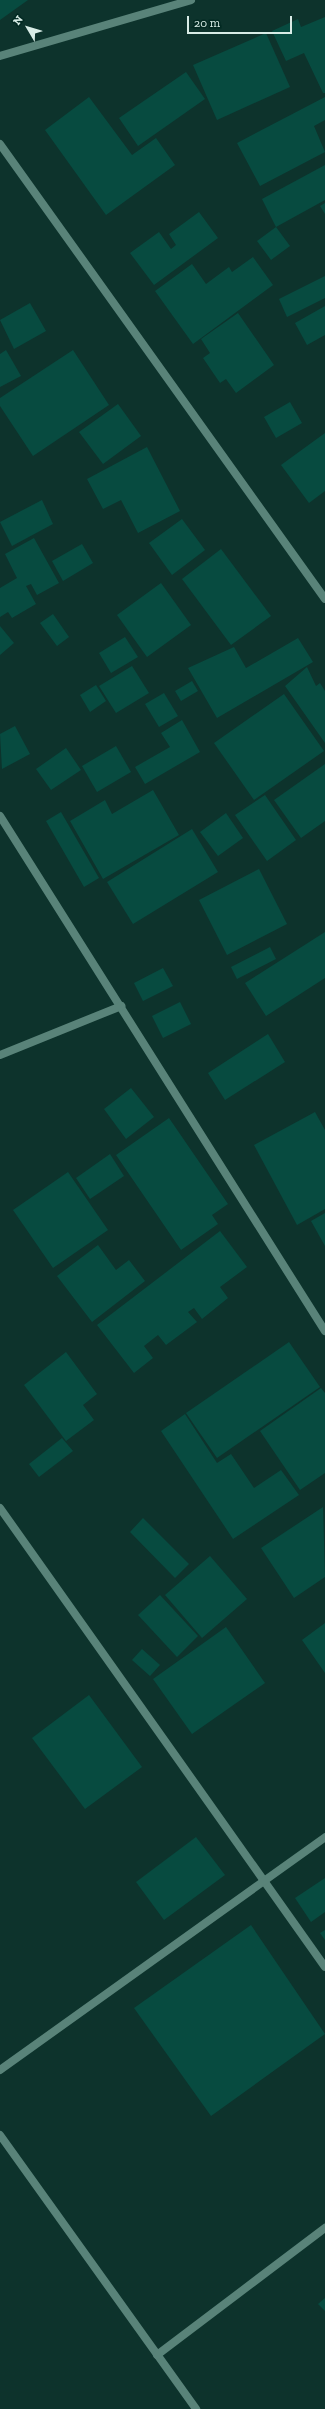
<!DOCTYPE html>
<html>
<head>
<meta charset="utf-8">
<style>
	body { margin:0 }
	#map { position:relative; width:325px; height:2409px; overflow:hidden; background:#0d332c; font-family:"Zilla Slab",serif }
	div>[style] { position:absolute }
	.building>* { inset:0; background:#074b40 }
	.minor>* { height:8px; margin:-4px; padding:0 4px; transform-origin:4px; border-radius:4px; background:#598379 }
	.tertiary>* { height:8px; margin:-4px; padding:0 4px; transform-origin:4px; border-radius:4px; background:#598379 }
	span { translate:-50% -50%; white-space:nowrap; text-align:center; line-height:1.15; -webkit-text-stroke:3.5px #022922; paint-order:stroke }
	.north { position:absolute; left:8px; top:8px; width:40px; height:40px; -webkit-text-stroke:3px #022922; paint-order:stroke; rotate:308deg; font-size:11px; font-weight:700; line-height:16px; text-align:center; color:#d8ece6 }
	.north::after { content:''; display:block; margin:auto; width:14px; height:18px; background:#d8ece6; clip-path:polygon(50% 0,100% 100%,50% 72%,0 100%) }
	.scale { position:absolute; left:187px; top:16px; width:105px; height:18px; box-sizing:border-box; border:2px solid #d8ece6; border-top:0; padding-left:5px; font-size:12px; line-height:14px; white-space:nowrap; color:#d8ece6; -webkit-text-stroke:3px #022922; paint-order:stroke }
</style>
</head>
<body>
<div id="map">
	<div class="building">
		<i style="clip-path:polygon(0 0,28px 0,0 20px)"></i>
		<i style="clip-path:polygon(325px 17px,325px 93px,323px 93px,304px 53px,286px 61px,272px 31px,298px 19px,301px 27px)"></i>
		<i style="clip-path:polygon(266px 33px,290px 87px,217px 120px,193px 65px)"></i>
		<i style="clip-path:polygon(186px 72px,205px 99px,138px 146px,119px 118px)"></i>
		<i style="clip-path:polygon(89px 97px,132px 155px,156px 138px,175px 165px,106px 215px,45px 130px)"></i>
		<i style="clip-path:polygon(325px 97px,325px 120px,314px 126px,325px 152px,260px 186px,237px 143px)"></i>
		<i style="clip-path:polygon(325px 165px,325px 200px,276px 227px,262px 199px)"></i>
		<i style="clip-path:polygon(325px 203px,325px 214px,320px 206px)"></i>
		<i style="clip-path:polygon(199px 212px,218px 238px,154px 285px,130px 253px,159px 232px,171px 249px,176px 245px,169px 234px)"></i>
		<i style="clip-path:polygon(276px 227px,290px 246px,271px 260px,257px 241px)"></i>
		<i style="clip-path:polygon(253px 257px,273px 285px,193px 344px,155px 291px,192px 264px,206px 284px,229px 267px,232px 272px)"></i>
		<i style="clip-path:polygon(325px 276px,325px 298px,287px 317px,279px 299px)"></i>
		<i style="clip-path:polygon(30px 303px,46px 331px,14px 349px,0 320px)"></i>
		<i style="clip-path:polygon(325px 306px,325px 335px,307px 345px,295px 323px)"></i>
		<i style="clip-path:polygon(238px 313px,274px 365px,236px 393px,226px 379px,220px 383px,203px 358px,210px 353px,201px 339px)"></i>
		<i style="clip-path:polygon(6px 350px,21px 376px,0 387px,0 354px)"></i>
		<i style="clip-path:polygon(73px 350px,109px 405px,33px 456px,0 406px,0 398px)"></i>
		<i style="clip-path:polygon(290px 402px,302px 423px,276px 438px,264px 417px)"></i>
		<i style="clip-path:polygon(118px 404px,141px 436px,103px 464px,79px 432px)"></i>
		<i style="clip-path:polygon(325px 433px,325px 491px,309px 503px,281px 465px)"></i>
		<i style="clip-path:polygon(147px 447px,180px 511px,138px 533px,121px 500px,103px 509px,87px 479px)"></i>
		<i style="clip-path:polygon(42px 500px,53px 524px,12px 546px,0 522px)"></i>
		<i style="clip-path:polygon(182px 519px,205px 550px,172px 575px,149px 543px)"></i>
		<i style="clip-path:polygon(34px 538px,59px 583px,37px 595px,31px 584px,26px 586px,36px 604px,12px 618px,8px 612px,0 617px,0 588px,17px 578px,5px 554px)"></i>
		<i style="clip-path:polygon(82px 544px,93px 563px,63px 581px,52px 561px)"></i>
		<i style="clip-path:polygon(221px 549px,271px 616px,231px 645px,182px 579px)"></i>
		<i style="clip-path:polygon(161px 583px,191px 625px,147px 657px,117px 615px)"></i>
		<i style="clip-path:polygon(53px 614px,69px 637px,57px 646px,40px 623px)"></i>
		<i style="clip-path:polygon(0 626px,14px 643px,0 655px)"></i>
		<i style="clip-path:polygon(125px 637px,138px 657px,111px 673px,99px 653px)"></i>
		<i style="clip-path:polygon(298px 638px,313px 662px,217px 718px,188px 668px,234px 647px,246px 668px)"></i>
		<i style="clip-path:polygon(132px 666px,149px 693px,116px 713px,99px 686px)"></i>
		<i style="clip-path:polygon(307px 667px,316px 686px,320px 683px,325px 691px,325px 743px,285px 686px)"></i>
		<i style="clip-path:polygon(192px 681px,198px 691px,181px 701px,175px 691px)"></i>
		<i style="clip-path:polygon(96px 685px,106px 701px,90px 712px,80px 695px)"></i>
		<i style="clip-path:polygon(164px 693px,178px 716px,159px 727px,145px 704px)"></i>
		<i style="clip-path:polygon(284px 694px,324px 751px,254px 800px,214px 743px)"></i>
		<i style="clip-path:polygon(182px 720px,200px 752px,145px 784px,135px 767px,170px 747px,161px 733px)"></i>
		<i style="clip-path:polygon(15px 726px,30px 754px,2px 769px,0 734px)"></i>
		<i style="clip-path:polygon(116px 746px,131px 772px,97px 792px,82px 766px)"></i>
		<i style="clip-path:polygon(66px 748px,81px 770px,51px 790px,36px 769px)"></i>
		<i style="clip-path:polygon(325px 764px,325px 821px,301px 838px,274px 800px)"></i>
		<i style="clip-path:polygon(153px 790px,179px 835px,103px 879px,70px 821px,105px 800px,112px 814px)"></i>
		<i style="clip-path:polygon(265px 795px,296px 840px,267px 861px,235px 815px)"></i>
		<i style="clip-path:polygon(61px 812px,99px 878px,84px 887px,46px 821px)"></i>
		<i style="clip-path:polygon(226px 813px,243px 838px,218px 856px,200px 832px)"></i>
		<i style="clip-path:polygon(192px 829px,218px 872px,133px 924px,107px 882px)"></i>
		<i style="clip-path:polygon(259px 869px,287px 924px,227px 955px,199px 900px)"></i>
		<i style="clip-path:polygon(325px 932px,325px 978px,266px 1016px,245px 983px)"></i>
		<i style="clip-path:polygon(270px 947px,276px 959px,237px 979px,231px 967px)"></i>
		<i style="clip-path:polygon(163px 968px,173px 986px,143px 1001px,134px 983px)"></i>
		<i style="clip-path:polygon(180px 1002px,191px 1024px,163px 1038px,152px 1016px)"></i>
		<i style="clip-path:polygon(268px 1034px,285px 1062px,225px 1100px,208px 1073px)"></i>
		<i style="clip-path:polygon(131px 1088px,154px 1117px,126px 1139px,104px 1109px)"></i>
		<i style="clip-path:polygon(315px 1112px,325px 1130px,325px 1209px,297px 1225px,254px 1145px)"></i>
		<i style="clip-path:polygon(169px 1118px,228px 1204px,212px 1215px,218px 1224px,181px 1250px,116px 1155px)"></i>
		<i style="clip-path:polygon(110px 1154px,124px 1176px,90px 1199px,76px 1178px)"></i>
		<i style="clip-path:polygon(68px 1172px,108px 1230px,53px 1268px,13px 1210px)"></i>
		<i style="clip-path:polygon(325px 1213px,325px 1246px,311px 1221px)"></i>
		<i style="clip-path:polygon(220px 1231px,247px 1267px,220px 1287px,228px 1298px,202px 1319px,194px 1308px,188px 1312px,197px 1322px,166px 1345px,158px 1335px,144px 1346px,153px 1358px,134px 1373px,97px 1325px)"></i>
		<i style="clip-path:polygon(98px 1245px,116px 1270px,129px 1260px,145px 1281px,92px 1322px,57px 1276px)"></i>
		<i style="clip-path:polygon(289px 1342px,320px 1387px,217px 1458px,186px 1413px)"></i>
		<i style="clip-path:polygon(66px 1352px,97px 1394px,83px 1405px,94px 1420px,66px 1441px,24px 1385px)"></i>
		<i style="clip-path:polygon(321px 1388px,325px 1393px,325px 1473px,300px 1490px,260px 1431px)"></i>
		<i style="clip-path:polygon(185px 1414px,217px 1463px,231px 1454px,254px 1488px,281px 1470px,299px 1495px,233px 1539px,161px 1431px)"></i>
		<i style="clip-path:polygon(62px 1438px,73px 1451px,39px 1477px,29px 1464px)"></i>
		<i style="clip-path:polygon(323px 1507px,325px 1577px,294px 1598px,261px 1548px)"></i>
		<i style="clip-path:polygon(143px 1518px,189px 1564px,175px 1578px,130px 1532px)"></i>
		<i style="clip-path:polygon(210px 1556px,247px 1599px,202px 1638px,165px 1595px)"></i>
		<i style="clip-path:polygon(160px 1595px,198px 1636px,177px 1657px,138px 1615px)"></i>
		<i style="clip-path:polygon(325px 1623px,325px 1673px,302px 1640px)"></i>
		<i style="clip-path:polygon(226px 1627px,265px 1683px,192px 1734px,153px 1679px)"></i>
		<i style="clip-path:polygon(142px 1649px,160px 1665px,150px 1676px,132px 1660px)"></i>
		<i style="clip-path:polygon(89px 1695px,142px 1767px,85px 1809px,32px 1738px)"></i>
		<i style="clip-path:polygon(196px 1837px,225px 1875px,164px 1920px,136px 1882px)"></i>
		<i style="clip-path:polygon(325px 1878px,325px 1912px,311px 1922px,295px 1898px)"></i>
		<i style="clip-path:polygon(251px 1925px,325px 2034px,211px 2116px,134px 2008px)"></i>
		<i style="clip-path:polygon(325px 1930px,325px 1940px,320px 1933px)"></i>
		<i style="clip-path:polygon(325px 2298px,325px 2311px,318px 2304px)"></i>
	</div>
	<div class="minor">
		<i style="left:0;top:144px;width:559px;rotate:54.46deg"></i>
		<i style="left:0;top:816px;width:609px;rotate:57.75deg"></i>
		<i style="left:0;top:1055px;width:131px;rotate:-22deg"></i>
		<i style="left:0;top:1508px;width:562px;rotate:54.7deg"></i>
		<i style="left:0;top:2070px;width:400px;rotate:-35.6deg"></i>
		<i style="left:0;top:2135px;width:337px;rotate:54.4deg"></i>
		<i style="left:157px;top:2355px;width:211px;rotate:-37.1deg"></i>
	</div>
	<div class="tertiary">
		<i style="left:0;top:56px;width:199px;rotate:-16.3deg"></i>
	</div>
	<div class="north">N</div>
	<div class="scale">20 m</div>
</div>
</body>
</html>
